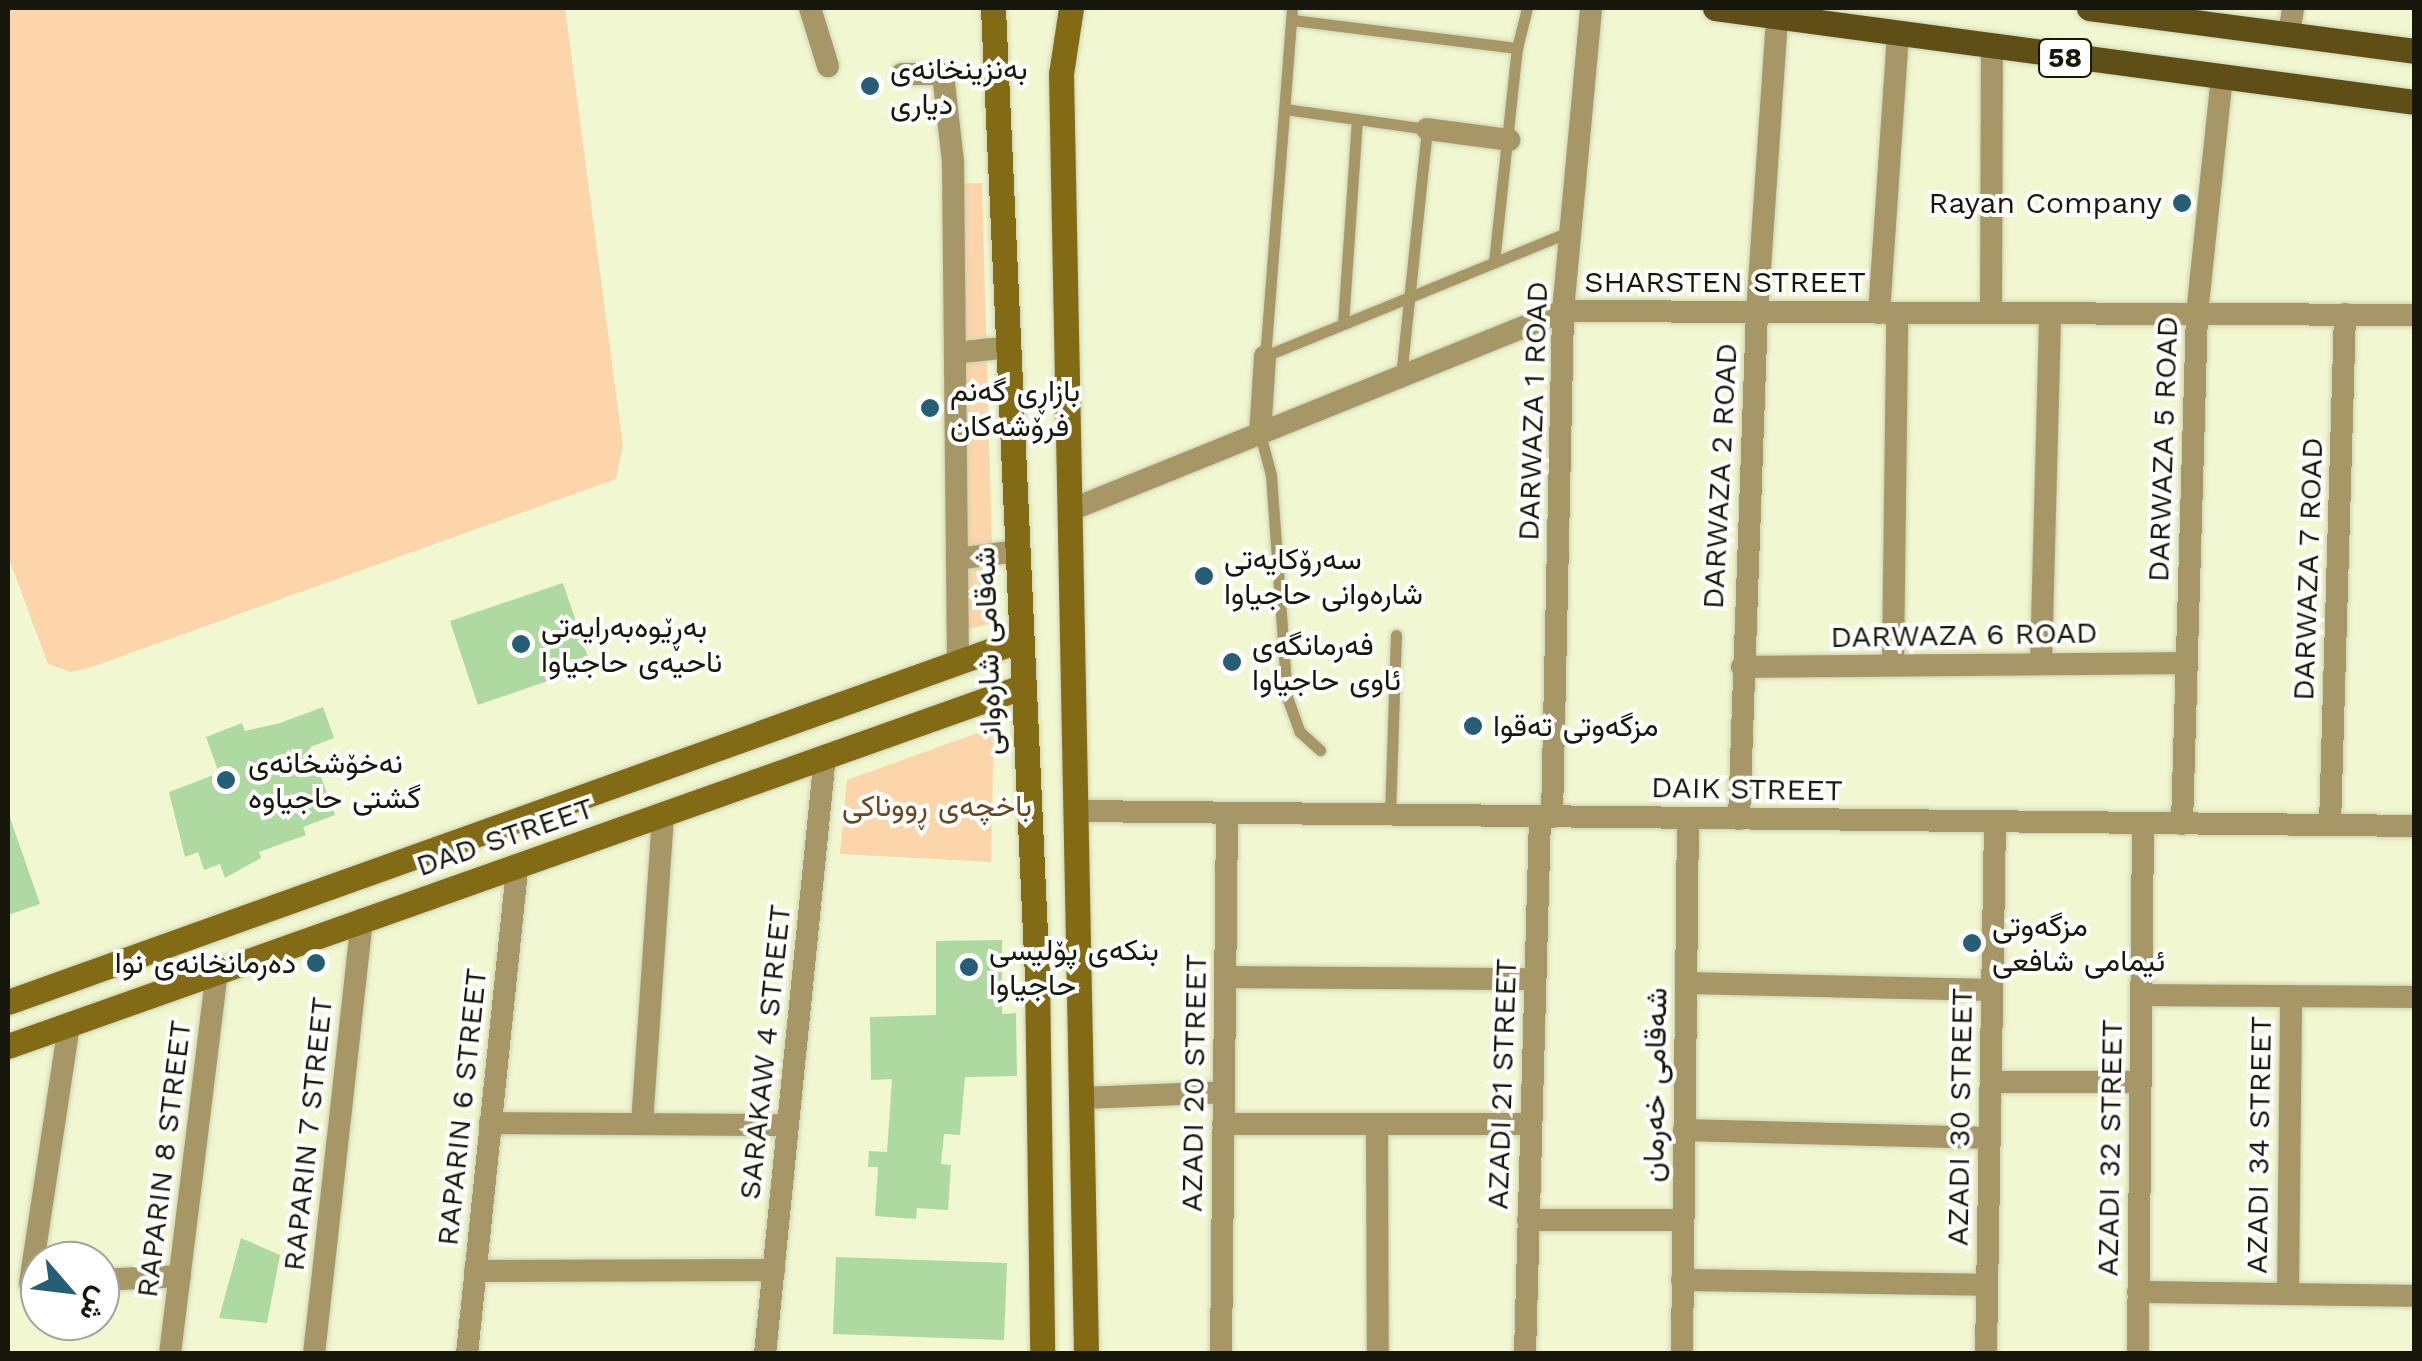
<!DOCTYPE html>
<html>
<head>
<meta charset="utf-8">
<style>
	body { margin:0 }
	#map { position:relative; width:2422px; height:1361px; overflow:hidden; background:#f0f7d1; font-family:"Work Sans",Vazirmatn,sans-serif }
	div>[style] { position:absolute }
	.green>* { inset:0; background:#fdd5aa }
	.building>* { inset:0; background:#aed9a0 }
	.roads { filter:drop-shadow(0 0 2px #cdd3b1) drop-shadow(0 0 2px #cdd3b1) }
	.lane>* { height:11px; margin:-5.5px; padding:0 5.5px; transform-origin:5.5px; border-radius:5.5px; background:#a79767 }
	.street>* { height:22px; margin:-11px; padding:0 11px; transform-origin:11px; border-radius:11px; background:#a79767 }
	.secondary>* { height:25px; margin:-12.5px; padding:0 12.5px; transform-origin:12.5px; border-radius:12.5px; background:#836b15 }
	.primary>* { height:25px; margin:-12.5px; padding:0 12.5px; transform-origin:12.5px; border-radius:12.5px; background:#5f4e15 }
	.dots>* { width:28px; height:28px; translate:-50% -50%; box-sizing:border-box; border:5px solid #fff; border-radius:50% }
	span { translate:-50% -50%; white-space:nowrap; text-align:center; line-height:1.15; -webkit-text-stroke:8px #fff; paint-order:stroke }
	.shield-label span { padding:2px 8px; background:#fff; border:2px solid; border-radius:8px; -webkit-text-stroke-width:0 }
	.shield-label { font-size:28px; color:#17180b; font-weight:700 }
	.poi-label { font-size:30px; color:#17180b }
	.left { translate:0 -50%; text-align:left }
	.right { translate:-100% -50%; text-align:right }
	.street-label { font-size:30px; color:#17180b }
	.park-label { font-size:30px; color:#6a4820 }
	.frame { position:absolute; inset:0; border:10px solid #17180b; pointer-events:none }
	.north { position:absolute; left:20px; top:1241px; width:100px; height:100px; box-sizing:border-box; background:#fff; border:2px solid #a2a39d; border-radius:50%; rotate:118deg; font-size:28px; font-weight:700; line-height:40px; text-align:center; color:#17180b }
	.north::after { content:''; display:block; margin:auto; width:35px; height:45px; background:#265e78; clip-path:polygon(50% 0,100% 100%,50% 72%,0 100%) }
</style>
</head>
<body>
<div id="map">
	<div class="green">
		<i style="clip-path:polygon(8px 8px,565px 8px,623px 446px,616px 479px,89px 668px,70px 672px,48px 664px,8px 556px)"></i>
		<i style="clip-path:polygon(982px 183px,994px 623px,961px 631px,951px 184px)"></i>
		<i style="clip-path:polygon(994px 727px,991px 862px,840px 854px,847px 780px)"></i>
	</div>
	<div class="building">
		<i style="clip-path:polygon(563px 583px,591px 666px,478px 705px,450px 621px)"></i>
		<i style="clip-path:polygon(323px 707px,334px 738px,310px 747px,335px 815px,303px 827px,306px 835px,259px 852px,261px 858px,225px 878px,220px 864px,204px 870px,198px 852px,185px 857px,169px 792px,219px 773px,206px 737px,242px 723px,245px 731px,280px 723px)"></i>
		<i style="clip-path:polygon(10px 818px,40px 904px,8px 915px,8px 819px)"></i>
		<i style="clip-path:polygon(1002px 940px,1002px 1014px,1016px 1013px,1017px 1076px,965px 1077px,960px 1135px,944px 1134px,941px 1164px,951px 1165px,948px 1210px,917px 1208px,916px 1219px,875px 1216px,878px 1167px,868px 1167px,869px 1151px,887px 1152px,892px 1079px,871px 1080px,870px 1017px,936px 1015px,936px 941px)"></i>
		<i style="clip-path:polygon(241px 1238px,280px 1255px,267px 1323px,219px 1318px)"></i>
		<i style="clip-path:polygon(836px 1257px,1007px 1263px,1004px 1340px,833px 1334px)"></i>
	</div>
	<div class="roads">
		<div class="lane">
			<i style="left:1292px;top:8px;width:349px;rotate:94.4deg"></i>
			<i style="left:1265px;top:356px;width:331px;rotate:-22.2deg"></i>
			<i style="left:1292px;top:20px;width:227px;rotate:7.1deg"></i>
			<i style="left:1285px;top:109px;width:143px;rotate:8deg"></i>
			<i style="left:1427px;top:129px;width:247px;rotate:96deg"></i>
			<i style="left:1494px;top:262px;width:215px;rotate:-83.9deg"></i>
			<i style="left:1517px;top:48px;width:41px;rotate:-76deg"></i>
			<i style="left:1343px;top:324px;width:205px;rotate:-86.1deg"></i>
			<i style="left:1260px;top:434px;width:42px;rotate:75deg"></i>
			<i style="left:1271px;top:475px;width:223px;rotate:85.9deg"></i>
			<i style="left:1287px;top:697px;width:37px;rotate:70deg"></i>
			<i style="left:1300px;top:732px;width:27px;rotate:42deg"></i>
			<i style="left:1390px;top:815px;width:180px;rotate:-88.1deg"></i>
		</div>
		<div class="street">
			<i style="left:810px;top:8px;width:61px;rotate:72.8deg"></i>
			<i style="left:2289px;top:34px;width:26px;rotate:-81deg"></i>
			<i style="left:902px;top:74px;width:41px"></i>
			<i style="left:943px;top:74px;width:89px;rotate:83.5deg"></i>
			<i style="left:953px;top:162px;width:500px;rotate:89.43deg"></i>
			<i style="left:1427px;top:129px;width:83px;rotate:7.6deg"></i>
			<i style="left:1879px;top:313px;width:279px;rotate:-86.1deg"></i>
			<i style="left:1991px;top:313px;width:264px;rotate:-89.8deg"></i>
			<i style="left:955px;top:353px;width:55px;rotate:-6.2deg"></i>
			<i style="left:1260px;top:434px;width:78px;rotate:-86.3deg"></i>
			<i style="left:1073px;top:509px;width:528px;rotate:-22deg"></i>
			<i style="left:1563px;top:311px;width:851px;rotate:0.27deg"></i>
			<i style="left:957px;top:559px;width:61px;rotate:-7.6deg"></i>
			<i style="left:2041px;top:663px;width:350px;rotate:-88.5deg"></i>
			<i style="left:1893px;top:665px;width:352px;rotate:-89.3deg"></i>
			<i style="left:1742px;top:667px;width:444px;rotate:-0.5deg"></i>
			<i style="left:1078px;top:811px;width:1336px;rotate:0.64deg"></i>
			<i style="left:1552px;top:817px;width:506px;rotate:-88.75deg"></i>
			<i style="left:1563px;top:311px;width:304px;rotate:-84.7deg"></i>
			<i style="left:1739px;top:819px;width:507px;rotate:-87.97deg"></i>
			<i style="left:1757px;top:312px;width:296px;rotate:-86.1deg"></i>
			<i style="left:2182px;top:824px;width:510px;rotate:-88.32deg"></i>
			<i style="left:2197px;top:314px;width:237px;rotate:-84deg"></i>
			<i style="left:2330px;top:825px;width:511px;rotate:-88.32deg"></i>
			<i style="left:1225px;top:977px;width:310px;rotate:0.4deg"></i>
			<i style="left:1686px;top:983px;width:306px;rotate:1.3deg"></i>
			<i style="left:2141px;top:995px;width:273px;rotate:0.4deg"></i>
			<i style="left:1991px;top:1082px;width:149px"></i>
			<i style="left:1083px;top:1098px;width:141px;rotate:-2.4deg"></i>
			<i style="left:490px;top:1123px;width:298px;rotate:0.4deg"></i>
			<i style="left:642px;top:1124px;width:306px;rotate:-86.1deg"></i>
			<i style="left:1223px;top:1124px;width:308px"></i>
			<i style="left:1377px;top:1124px;width:230px;rotate:89.8deg"></i>
			<i style="left:1684px;top:1130px;width:306px;rotate:1.5deg"></i>
			<i style="left:1528px;top:1220px;width:155px"></i>
			<i style="left:475px;top:1271px;width:299px;rotate:-0.2deg"></i>
			<i style="left:100px;top:1280px;width:80px;rotate:-2.9deg"></i>
			<i style="left:1682px;top:1280px;width:305px;rotate:0.9deg"></i>
			<i style="left:30px;top:1283px;width:262px;rotate:-81.4deg"></i>
			<i style="left:2138px;top:1292px;width:276px;rotate:0.8deg"></i>
			<i style="left:2288px;top:1294px;width:298px;rotate:-89.4deg"></i>
			<i style="left:170px;top:1354px;width:385px;rotate:-83deg"></i>
			<i style="left:314px;top:1354px;width:437px;rotate:-83.7deg"></i>
			<i style="left:467px;top:1354px;width:491px;rotate:-84.1deg"></i>
			<i style="left:765px;top:1354px;width:601px;rotate:-84.27deg"></i>
			<i style="left:1221px;top:1354px;width:541px;rotate:-89.36deg"></i>
			<i style="left:1525px;top:1354px;width:538px;rotate:-88.4deg"></i>
			<i style="left:1682px;top:1354px;width:536px;rotate:-89.36deg"></i>
			<i style="left:1986px;top:1354px;width:532px;rotate:-89.03deg"></i>
			<i style="left:2138px;top:1354px;width:530px;rotate:-89.46deg"></i>
		</div>
		<div class="secondary">
			<i style="left:993px;top:8px;width:969px;rotate:87.4deg"></i>
			<i style="left:1037px;top:976px;width:378px;rotate:89.2deg"></i>
			<i style="left:1071px;top:8px;width:67px;rotate:98.6deg"></i>
			<i style="left:1061px;top:74px;width:1280px;rotate:88.88deg"></i>
			<i style="left:8px;top:1002px;width:1075px;rotate:-19.68deg"></i>
			<i style="left:8px;top:1046px;width:1076px;rotate:-19.5deg"></i>
		</div>
		<div class="primary">
			<i style="left:1715px;top:8px;width:705px;rotate:7.66deg"></i>
			<i style="left:2089px;top:8px;width:328px;rotate:7.5deg"></i>
		</div>
	</div>
	<div class="dots">
		<i style="left:870px;top:86px;background:#265e78"></i>
		<i style="left:2182px;top:203px;background:#265e78"></i>
		<i style="left:930px;top:408px;background:#265e78"></i>
		<i style="left:1204px;top:576px;background:#265e78"></i>
		<i style="left:521px;top:644px;background:#265e78"></i>
		<i style="left:1232px;top:662px;background:#265e78"></i>
		<i style="left:1473px;top:726px;background:#265e78"></i>
		<i style="left:226px;top:780px;background:#265e78"></i>
		<i style="left:1972px;top:943px;background:#265e78"></i>
		<i style="left:316px;top:963px;background:#265e78"></i>
		<i style="left:969px;top:967px;background:#265e78"></i>
	</div>
	<div class="shield-label">
		<span style="left:2065px;top:58px">58</span>
	</div>
	<div class="poi-label">
		<span class="left" style="left:890px;top:86px">بەنزینخانەی<br>دیاری</span>
		<span class="right" style="left:2162px;top:203px">Rayan Company</span>
		<span class="left" style="left:950px;top:408px">بازاڕی گەنم<br>فرۆشەکان</span>
		<span class="left" style="left:1224px;top:576px">سەرۆکایەتی<br>شارەوانی حاجیاوا</span>
		<span class="left" style="left:541px;top:644px">بەڕێوەبەرایەتی<br>ناحیەی حاجیاوا</span>
		<span class="left" style="left:1252px;top:662px">فەرمانگەی<br>ئاوی حاجیاوا</span>
		<span class="left" style="left:1493px;top:726px">مزگەوتی تەقوا</span>
		<span class="left" style="left:248px;top:780px">نەخۆشخانەی<br>گشتی حاجیاوە</span>
		<span class="left" style="left:1992px;top:943px">مزگەوتی<br>ئیمامی شافعی</span>
		<span class="left" style="left:989px;top:967px">بنکەی پۆلیسی<br>حاجیاوا</span>
		<span class="right" style="left:296px;top:963px">دەرمانخانەی نوا</span>
	</div>
	<div class="street-label">
		<span style="left:1725px;top:282px">SHARSTEN STREET</span>
		<span style="left:1533px;top:411px;rotate:-88deg">DARWAZA 1 ROAD</span>
		<span style="left:2163px;top:449px;rotate:-88deg">DARWAZA 5 ROAD</span>
		<span style="left:1720px;top:476px;rotate:-87deg">DARWAZA 2 ROAD</span>
		<span style="left:2308px;top:569px;rotate:-88deg">DARWAZA 7 ROAD</span>
		<span style="left:1964px;top:635px;rotate:-1deg">DARWAZA 6 ROAD</span>
		<span style="left:988px;top:651px;rotate:-92deg">شەقامی شارەوانی</span>
		<span style="left:1747px;top:789px;rotate:1deg">DAIK STREET</span>
		<span style="left:505px;top:837px;rotate:-19deg">DAD STREET</span>
		<span style="left:765px;top:1052px;rotate:-84deg">SARAKAW 4 STREET</span>
		<span style="left:1194px;top:1083px;rotate:-89deg">AZADI 20 STREET</span>
		<span style="left:1502px;top:1084px;rotate:-88deg">AZADI 21 STREET</span>
		<span style="left:1655px;top:1085px;rotate:-89deg">شەقامی خەرمان</span>
		<span style="left:462px;top:1107px;rotate:-84deg">RAPARIN 6 STREET</span>
		<span style="left:1960px;top:1117px;rotate:-89deg">AZADI 30 STREET</span>
		<span style="left:308px;top:1134px;rotate:-84deg">RAPARIN 7 STREET</span>
		<span style="left:2259px;top:1145px;rotate:-89deg">AZADI 34 STREET</span>
		<span style="left:2110px;top:1148px;rotate:-89deg">AZADI 32 STREET</span>
		<span style="left:164px;top:1159px;rotate:-83deg">RAPARIN 8 STREET</span>
	</div>
	<div class="park-label">
		<span style="left:937px;top:806px">باخچەی ڕووناکی</span>
	</div>
	<div class="frame"></div>
	<div class="north">ش</div>
</div>
</body>
</html>
